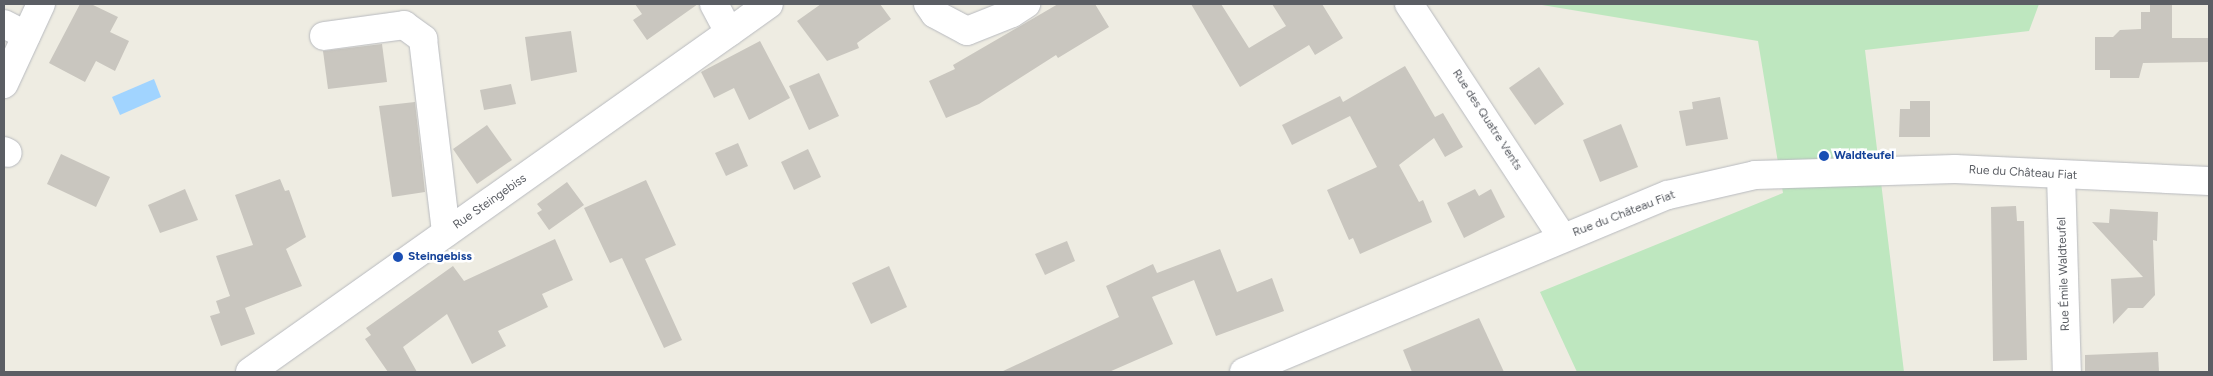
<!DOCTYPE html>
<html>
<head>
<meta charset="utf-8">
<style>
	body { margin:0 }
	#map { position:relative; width:2213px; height:376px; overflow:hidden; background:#eeece2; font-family:Figtree,sans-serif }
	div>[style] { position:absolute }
	.green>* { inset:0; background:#bee7bf }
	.water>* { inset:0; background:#a1d4ff }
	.building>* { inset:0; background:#c9c6bf }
	.roads { filter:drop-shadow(0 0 1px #b8babf) drop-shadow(0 0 1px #b8babf) }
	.minor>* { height:28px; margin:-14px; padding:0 14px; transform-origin:14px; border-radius:14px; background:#fff }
	.dots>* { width:14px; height:14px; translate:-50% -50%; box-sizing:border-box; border:2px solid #fff; border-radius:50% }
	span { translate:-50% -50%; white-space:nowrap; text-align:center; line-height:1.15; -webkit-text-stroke:5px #fff; paint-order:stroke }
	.street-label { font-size:12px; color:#5b5e64 }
	.transit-label { font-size:12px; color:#164399; font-weight:700 }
	.left { translate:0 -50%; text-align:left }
	.frame { position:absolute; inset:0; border:5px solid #5b5e64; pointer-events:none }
</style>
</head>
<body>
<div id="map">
	<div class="green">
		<i style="clip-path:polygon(1536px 4px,2039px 4px,2029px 31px,1865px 50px,1904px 372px,1577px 372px,1540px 292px,1783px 193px,1758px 41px)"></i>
	</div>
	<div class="water">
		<i style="clip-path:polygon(154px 79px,161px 97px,120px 115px,112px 97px)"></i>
	</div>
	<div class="building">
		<i style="clip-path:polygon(80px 4px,91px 4px,118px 17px,110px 32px,129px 41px,115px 71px,96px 61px,85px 82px,49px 63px)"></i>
		<i style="clip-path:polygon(635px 4px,698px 4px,647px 40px,633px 20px,642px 14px)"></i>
		<i style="clip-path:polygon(821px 4px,880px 4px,891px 19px,857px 43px,859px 48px,827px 61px,797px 21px)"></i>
		<i style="clip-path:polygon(1058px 4px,1095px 4px,1109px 27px,1058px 58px,1056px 55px,979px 104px,946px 118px,929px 81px,955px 69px,953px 65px)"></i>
		<i style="clip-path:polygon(1191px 4px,1221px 4px,1249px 48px,1286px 26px,1272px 4px,1322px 4px,1343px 38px,1315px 55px,1309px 45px,1240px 87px)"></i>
		<i style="clip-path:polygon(2150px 4px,2172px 4px,2172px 38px,2209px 38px,2209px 62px,2143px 63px,2139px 78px,2110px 78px,2110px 70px,2095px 70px,2095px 37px,2113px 37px,2120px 30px,2141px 29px,2141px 12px,2150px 12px)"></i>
		<i style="clip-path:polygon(571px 31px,577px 72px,531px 81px,525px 37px)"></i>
		<i style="clip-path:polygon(760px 41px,790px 98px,749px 120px,734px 88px,714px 98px,701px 72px)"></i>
		<i style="clip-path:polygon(382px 44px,387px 82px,328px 89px,323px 51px)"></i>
		<i style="clip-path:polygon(1405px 66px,1435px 117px,1443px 113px,1463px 147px,1445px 157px,1434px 138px,1399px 165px,1419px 202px,1423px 200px,1432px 222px,1360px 254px,1353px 238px,1349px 240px,1327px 190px,1377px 167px,1350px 116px,1292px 145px,1282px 125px,1340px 96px,1343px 102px)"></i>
		<i style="clip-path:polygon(1539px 67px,1564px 104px,1535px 125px,1509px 88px)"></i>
		<i style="clip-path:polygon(819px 73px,839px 116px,809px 130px,789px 86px)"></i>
		<i style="clip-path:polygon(511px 84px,516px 104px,484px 110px,480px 90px)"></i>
		<i style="clip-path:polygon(1720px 97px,1728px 139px,1686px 146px,1679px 111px,1693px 109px,1692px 102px)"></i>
		<i style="clip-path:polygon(1910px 101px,1930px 101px,1930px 137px,1899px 137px,1900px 109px,1910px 109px)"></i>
		<i style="clip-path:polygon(415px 102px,425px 192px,392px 197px,379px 106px)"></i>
		<i style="clip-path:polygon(1621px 124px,1638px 167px,1600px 182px,1583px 140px)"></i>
		<i style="clip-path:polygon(487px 125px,512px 160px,477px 184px,453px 149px)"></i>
		<i style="clip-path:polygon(738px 143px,748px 166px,726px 176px,715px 153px)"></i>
		<i style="clip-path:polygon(808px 149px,821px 177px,794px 190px,781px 162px)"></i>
		<i style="clip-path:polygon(61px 154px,110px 177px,96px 207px,47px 184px)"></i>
		<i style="clip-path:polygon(280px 179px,285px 191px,289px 190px,306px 237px,286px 249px,302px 286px,245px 308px,255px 334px,221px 346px,210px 316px,220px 313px,216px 301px,230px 296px,216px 256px,253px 245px,235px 195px)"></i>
		<i style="clip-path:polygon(646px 180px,676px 245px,645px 259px,682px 340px,664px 348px,622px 258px,610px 263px,584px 208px)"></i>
		<i style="clip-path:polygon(567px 182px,584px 205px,549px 230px,537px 213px,542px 210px,537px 204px)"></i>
		<i style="clip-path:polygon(185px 189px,198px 220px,160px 233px,148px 205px)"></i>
		<i style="clip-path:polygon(1475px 189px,1479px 196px,1491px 189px,1505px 217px,1464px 238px,1447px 203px)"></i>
		<i style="clip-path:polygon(2016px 206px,2017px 221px,2024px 221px,2027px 360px,1993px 361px,1991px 207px)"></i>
		<i style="clip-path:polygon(2110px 209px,2158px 212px,2157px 241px,2153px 240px,2155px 295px,2143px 308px,2128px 308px,2113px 324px,2111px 279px,2143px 277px,2092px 222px,2109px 223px)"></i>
		<i style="clip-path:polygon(555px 239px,573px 280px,542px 294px,548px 307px,498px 331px,506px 346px,472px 364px,447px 314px,403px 347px,417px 372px,388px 372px,365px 339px,371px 335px,366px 328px,453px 266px,464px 281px)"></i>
		<i style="clip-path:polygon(1067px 241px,1075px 261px,1045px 275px,1035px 254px)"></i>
		<i style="clip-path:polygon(1220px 249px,1237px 292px,1272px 278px,1284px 311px,1216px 336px,1194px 280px,1152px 297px,1173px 344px,1109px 372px,1001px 372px,1119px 317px,1106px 286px,1153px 264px,1157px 273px)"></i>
		<i style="clip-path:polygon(889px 266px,907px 307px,871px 324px,852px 283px)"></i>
		<i style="clip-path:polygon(1479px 318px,1504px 372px,1412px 372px,1403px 350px)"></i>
		<i style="clip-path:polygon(2158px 352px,2159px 372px,2085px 372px,2085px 355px)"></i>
	</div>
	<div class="roads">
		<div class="minor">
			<i style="left:714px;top:4px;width:32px;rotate:62deg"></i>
			<i style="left:928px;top:4px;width:12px;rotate:55deg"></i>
			<i style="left:935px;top:14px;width:36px;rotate:28deg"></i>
			<i style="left:967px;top:31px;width:48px;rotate:-21.8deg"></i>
			<i style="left:1012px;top:13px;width:17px;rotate:-33deg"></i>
			<i style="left:1409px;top:4px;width:279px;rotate:56.7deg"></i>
			<i style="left:4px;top:24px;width:25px;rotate:27deg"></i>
			<i style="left:324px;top:36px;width:81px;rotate:-7.8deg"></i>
			<i style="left:404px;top:25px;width:24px;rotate:36deg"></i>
			<i style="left:423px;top:39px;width:195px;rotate:83.2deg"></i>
			<i style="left:4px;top:84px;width:88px;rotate:-65.2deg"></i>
			<i style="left:4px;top:151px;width:4px;rotate:27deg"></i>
			<i style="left:2061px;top:175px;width:197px;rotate:88.3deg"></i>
			<i style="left:250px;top:372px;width:636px;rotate:-35.34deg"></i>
			<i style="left:1244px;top:372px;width:459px;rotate:-22.7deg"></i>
			<i style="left:1668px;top:195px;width:89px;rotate:-12.9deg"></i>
			<i style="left:1755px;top:175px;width:200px;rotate:-1.7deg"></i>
			<i style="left:1955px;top:169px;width:254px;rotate:2.7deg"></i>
		</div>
	</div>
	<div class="dots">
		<i style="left:1824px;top:156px;background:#1a4fb4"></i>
		<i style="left:398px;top:257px;background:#1a4fb4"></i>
	</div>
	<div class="street-label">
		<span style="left:1487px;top:120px;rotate:57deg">Rue des Quatre Vents</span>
		<span style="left:2023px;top:173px;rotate:3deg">Rue du Château Fiat</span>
		<span style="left:490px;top:202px;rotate:-35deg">Rue Steingebiss</span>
		<span style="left:1624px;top:214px;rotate:-21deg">Rue du Château Fiat</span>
		<span style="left:2064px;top:274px;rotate:-92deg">Rue Émile Waldteufel</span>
	</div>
	<div class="transit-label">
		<span class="left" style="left:1834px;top:156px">Waldteufel</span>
		<span class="left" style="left:408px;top:257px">Steingebiss</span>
	</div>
	<div class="frame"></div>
</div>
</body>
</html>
